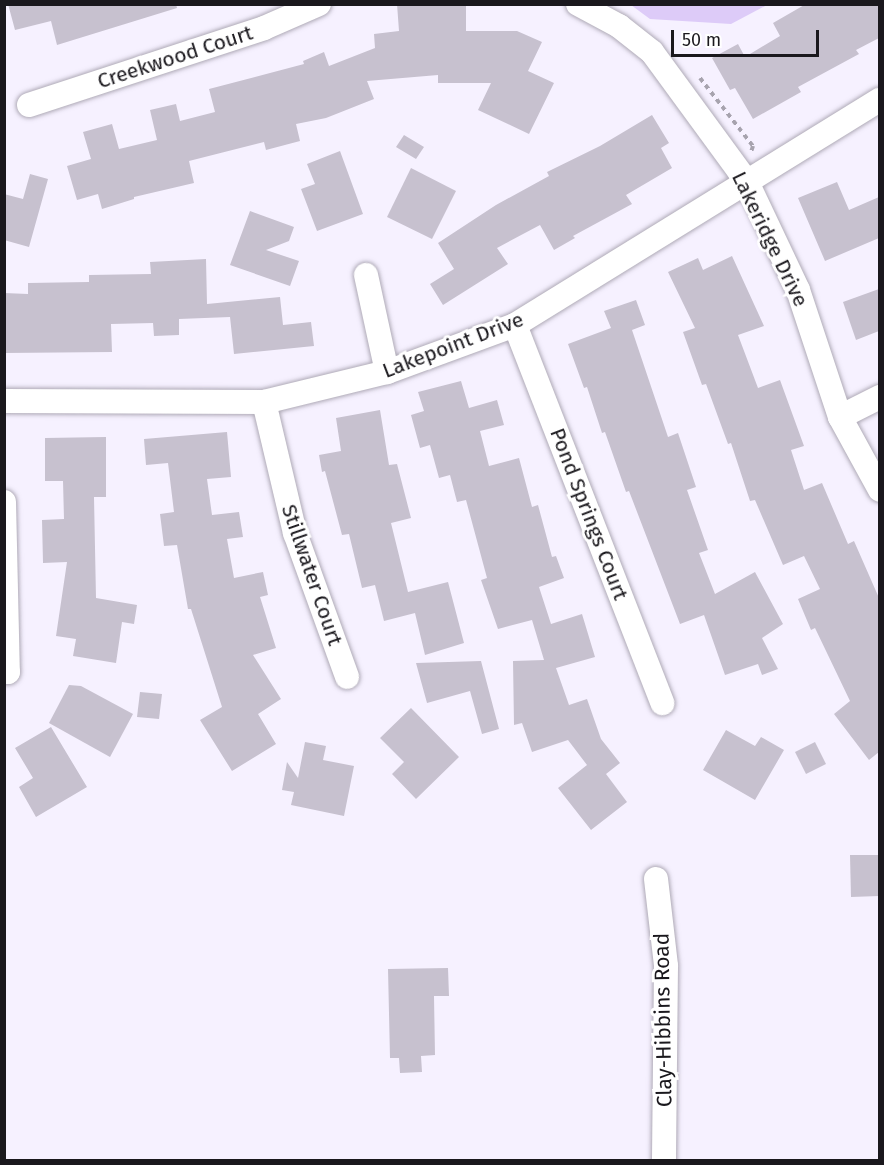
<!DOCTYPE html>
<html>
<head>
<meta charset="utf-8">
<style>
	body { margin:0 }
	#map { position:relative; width:884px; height:1165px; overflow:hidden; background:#f6f1ff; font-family:"Fira Sans",sans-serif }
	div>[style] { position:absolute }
	.green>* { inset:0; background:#ddcbf8 }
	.building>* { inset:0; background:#c7c1cf }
	.path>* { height:4px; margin-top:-2px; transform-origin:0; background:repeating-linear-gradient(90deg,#a7a3ae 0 4.5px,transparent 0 9px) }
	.roads { filter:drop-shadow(0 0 2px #afaab7) drop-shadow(0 0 2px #afaab7) }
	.minor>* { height:24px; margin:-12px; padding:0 12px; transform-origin:12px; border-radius:12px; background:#fff }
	span { translate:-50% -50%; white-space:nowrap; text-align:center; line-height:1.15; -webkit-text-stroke:6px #fff; paint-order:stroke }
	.street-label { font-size:21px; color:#1a181d }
	.frame { position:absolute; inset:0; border:6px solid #1a181d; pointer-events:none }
	.scale { position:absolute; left:671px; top:30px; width:148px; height:27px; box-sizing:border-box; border:3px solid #1a181d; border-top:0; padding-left:8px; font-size:18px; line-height:21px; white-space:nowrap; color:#1a181d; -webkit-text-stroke:4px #fff; paint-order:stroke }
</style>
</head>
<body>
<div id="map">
	<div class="green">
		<i style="clip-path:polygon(631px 5px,767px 5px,731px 24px,650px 19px)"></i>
	</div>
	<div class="building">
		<i style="clip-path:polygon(8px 4px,176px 4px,177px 8px,57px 45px,51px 21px,15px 30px)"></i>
		<i style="clip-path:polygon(397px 4px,466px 4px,466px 31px,517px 31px,542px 42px,528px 71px,554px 83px,529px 134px,478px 110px,491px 83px,438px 83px,438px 75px,367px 81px,374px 99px,326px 118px,296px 124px,300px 141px,266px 150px,264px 142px,189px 161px,194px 183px,134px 197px,134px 199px,102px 209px,98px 194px,77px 200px,67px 166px,91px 159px,83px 132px,112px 124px,119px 149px,157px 140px,150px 110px,176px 104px,180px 121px,215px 112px,209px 89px,304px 64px,303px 61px,324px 52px,329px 66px,375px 48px,374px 34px,399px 31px)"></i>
		<i style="clip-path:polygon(806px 4px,879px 4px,879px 38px,856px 50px,859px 54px,798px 87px,801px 92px,753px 119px,735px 88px,730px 90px,712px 58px,738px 44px,745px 57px,780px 36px,773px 23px)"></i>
		<i style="clip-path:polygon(652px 115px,669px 143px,661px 148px,672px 168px,626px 195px,632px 204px,573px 236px,575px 238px,554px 250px,540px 225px,497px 248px,508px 264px,443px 305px,430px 284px,454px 269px,438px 243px,496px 205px,549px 176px,547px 172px,600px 146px)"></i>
		<i style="clip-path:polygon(404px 135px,424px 147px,416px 159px,396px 147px)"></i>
		<i style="clip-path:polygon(340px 151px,363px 214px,317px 231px,301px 189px,315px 184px,307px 164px)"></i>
		<i style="clip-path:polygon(411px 168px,456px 191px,432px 239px,387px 217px)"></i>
		<i style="clip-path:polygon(30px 174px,48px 179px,29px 247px,4px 240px,4px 194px,23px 199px)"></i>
		<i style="clip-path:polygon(837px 182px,849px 210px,879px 197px,879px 238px,825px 261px,798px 198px)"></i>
		<i style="clip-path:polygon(250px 211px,294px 227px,289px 241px,266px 250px,299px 261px,290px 286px,230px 265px)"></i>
		<i style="clip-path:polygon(732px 256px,764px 326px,738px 335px,758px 388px,780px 380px,804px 446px,791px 450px,804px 490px,822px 483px,848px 544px,854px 541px,879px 598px,879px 752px,869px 760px,834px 714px,850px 701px,815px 628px,811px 630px,798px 599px,820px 589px,804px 556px,783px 565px,755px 500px,750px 501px,731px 443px,728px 444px,706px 384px,702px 385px,683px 332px,695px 328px,668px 272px,698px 258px,703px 270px)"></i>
		<i style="clip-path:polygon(206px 259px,207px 304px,280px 297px,283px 325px,311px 322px,314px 346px,234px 354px,230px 317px,179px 319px,179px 335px,154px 336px,153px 323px,111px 324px,112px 352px,4px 353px,4px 293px,28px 294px,28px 283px,89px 282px,89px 275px,151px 274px,150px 262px)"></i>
		<i style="clip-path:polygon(879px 289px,879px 331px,856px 340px,843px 302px)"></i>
		<i style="clip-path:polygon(636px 300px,645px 325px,632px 330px,668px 437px,678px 433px,696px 487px,687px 490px,708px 550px,699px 553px,715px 594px,755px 572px,783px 624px,762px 638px,778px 669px,762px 675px,758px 664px,725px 675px,704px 615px,680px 624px,629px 491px,626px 492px,605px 432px,602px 433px,587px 387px,584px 388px,568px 344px,611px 328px,604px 311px)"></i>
		<i style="clip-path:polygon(461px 381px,469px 408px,497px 400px,504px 425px,480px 431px,489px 466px,519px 458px,532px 507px,538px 505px,552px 557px,556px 556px,564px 578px,539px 587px,551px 624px,582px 614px,595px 657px,556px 668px,569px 705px,587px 699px,601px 739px,620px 763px,606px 774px,627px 802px,591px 830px,558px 788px,587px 765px,568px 740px,532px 752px,522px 723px,514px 725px,513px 661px,544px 660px,532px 620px,498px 629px,481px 580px,487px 578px,466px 500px,457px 502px,450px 475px,439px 478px,430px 445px,420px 448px,411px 415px,424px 411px,418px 392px)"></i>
		<i style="clip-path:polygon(380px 410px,389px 465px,397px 464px,411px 518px,391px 523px,408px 592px,448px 582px,464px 643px,425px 655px,415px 613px,384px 621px,375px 585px,362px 588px,349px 534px,342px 535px,325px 471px,322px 472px,319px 455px,341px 451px,336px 418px)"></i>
		<i style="clip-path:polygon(227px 432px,231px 477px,207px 479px,212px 515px,239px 512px,243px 537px,227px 539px,234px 578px,263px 572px,268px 595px,260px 597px,276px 648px,253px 655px,281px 699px,258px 714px,276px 744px,232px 771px,200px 720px,222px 707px,191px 609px,188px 609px,177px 545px,164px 546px,160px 514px,174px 512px,168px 463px,146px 465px,144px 439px)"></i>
		<i style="clip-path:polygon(106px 437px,106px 497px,94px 497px,96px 598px,137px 605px,134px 624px,122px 622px,116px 663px,73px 656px,76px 639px,56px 636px,67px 562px,43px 563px,42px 520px,64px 519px,63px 481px,45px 481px,45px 438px)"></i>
		<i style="clip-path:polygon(481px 661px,499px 729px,482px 734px,470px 691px,427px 703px,416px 663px)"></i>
		<i style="clip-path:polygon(69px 685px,81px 686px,133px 714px,110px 757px,49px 723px)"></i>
		<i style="clip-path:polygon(140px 692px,162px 694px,159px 719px,137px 717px)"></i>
		<i style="clip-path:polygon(411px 708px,459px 757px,416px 799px,392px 774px,404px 762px,380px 738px)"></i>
		<i style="clip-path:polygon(51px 727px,87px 787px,36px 817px,19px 787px,33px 778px,15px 748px)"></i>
		<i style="clip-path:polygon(726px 730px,755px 746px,761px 737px,784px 750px,755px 800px,703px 770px)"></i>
		<i style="clip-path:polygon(305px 742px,326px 746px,323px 760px,354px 766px,344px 816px,291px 805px,294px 792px,282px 790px,287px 762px,298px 778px)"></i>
		<i style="clip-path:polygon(815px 742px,826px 764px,806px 774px,795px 752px)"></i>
		<i style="clip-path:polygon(850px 855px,879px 855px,879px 896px,851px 897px)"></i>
		<i style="clip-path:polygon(448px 968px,449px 996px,434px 996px,435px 1055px,421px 1056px,422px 1072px,400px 1073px,399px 1058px,390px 1058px,388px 969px)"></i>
	</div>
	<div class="path">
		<i style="left:700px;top:78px;width:86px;rotate:52.1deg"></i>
		<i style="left:753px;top:146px;width:6px;rotate:108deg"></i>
	</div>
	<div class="roads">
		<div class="minor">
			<i style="left:578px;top:4px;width:47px;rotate:28.2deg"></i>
			<i style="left:619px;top:26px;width:42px;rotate:38.2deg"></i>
			<i style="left:652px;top:52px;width:161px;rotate:53.8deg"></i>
			<i style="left:747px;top:182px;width:119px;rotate:64.7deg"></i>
			<i style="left:798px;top:290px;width:134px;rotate:71.7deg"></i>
			<i style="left:840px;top:417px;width:83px;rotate:61.3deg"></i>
			<i style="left:29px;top:105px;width:247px;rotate:-18.1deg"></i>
			<i style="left:264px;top:28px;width:60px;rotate:-23.6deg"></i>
			<i style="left:366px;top:275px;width:99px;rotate:77.8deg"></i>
			<i style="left:515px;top:325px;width:406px;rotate:68.7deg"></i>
			<i style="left:4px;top:401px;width:260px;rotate:0.2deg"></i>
			<i style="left:264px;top:402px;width:127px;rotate:-13.7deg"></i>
			<i style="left:387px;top:372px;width:136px;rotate:-20.2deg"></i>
			<i style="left:515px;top:325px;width:429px;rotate:-31.7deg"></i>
			<i style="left:264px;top:402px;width:135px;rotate:76.7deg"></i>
			<i style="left:295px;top:533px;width:153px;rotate:70.1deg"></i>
			<i style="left:840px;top:417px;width:45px;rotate:-26.6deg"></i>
			<i style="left:4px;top:502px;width:170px;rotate:88.7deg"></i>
			<i style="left:8px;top:672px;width:4px;rotate:180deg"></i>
			<i style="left:656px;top:879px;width:88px;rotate:83.4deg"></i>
			<i style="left:666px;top:966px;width:194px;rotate:90.6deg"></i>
		</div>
	</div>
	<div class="street-label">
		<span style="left:175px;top:57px;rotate:-18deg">Creekwood Court</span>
		<span style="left:770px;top:239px;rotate:64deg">Lakeridge Drive</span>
		<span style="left:453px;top:345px;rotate:-21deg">Lakepoint Drive</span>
		<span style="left:589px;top:514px;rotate:69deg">Pond Springs Court</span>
		<span style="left:312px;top:575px;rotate:71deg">Stillwater Court</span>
		<span style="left:663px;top:1020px;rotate:-91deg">Clay-Hibbins Road</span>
	</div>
	<div class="frame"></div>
	<div class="scale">50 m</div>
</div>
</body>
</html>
